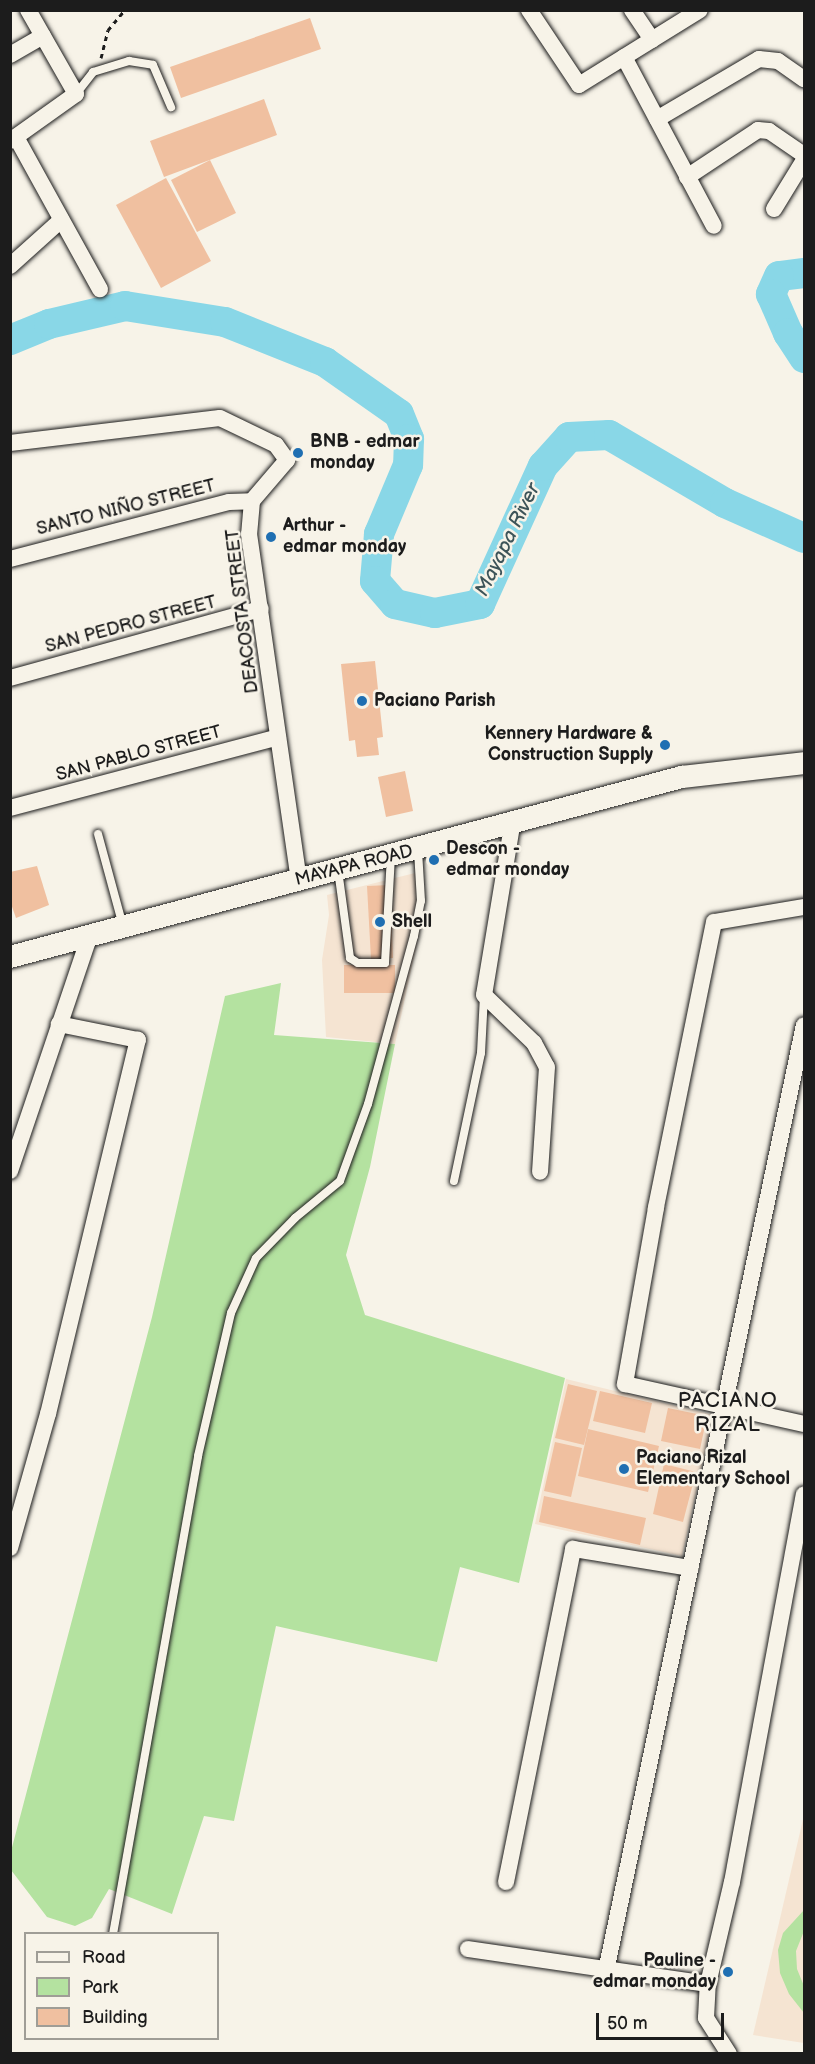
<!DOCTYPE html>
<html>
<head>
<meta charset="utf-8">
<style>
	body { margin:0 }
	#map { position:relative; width:815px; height:2064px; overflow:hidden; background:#f7f3e8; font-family:"Balsamiq Sans",sans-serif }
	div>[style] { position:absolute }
	.built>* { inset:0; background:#f5e4d2 }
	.green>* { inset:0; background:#b4e2a0 }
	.river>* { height:30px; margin:-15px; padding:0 15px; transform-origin:15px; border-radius:15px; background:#89d7e7 }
	.building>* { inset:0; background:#f0c0a0 }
	.path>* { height:3px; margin-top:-1.5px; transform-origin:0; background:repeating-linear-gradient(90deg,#1c1c1c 0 4.5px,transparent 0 9px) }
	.roads { filter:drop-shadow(0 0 2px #1c1c1c) drop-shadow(0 0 2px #1c1c1c) }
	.service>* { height:8px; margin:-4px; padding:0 4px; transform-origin:4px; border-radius:4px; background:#f7f3e8 }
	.minor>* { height:16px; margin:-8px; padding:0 8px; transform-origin:8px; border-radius:8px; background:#f7f3e8 }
	.secondary>* { height:22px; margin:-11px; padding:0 11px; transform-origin:11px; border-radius:11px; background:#f7f3e8 }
	.dots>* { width:16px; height:16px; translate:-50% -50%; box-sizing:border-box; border:3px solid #f7f3e8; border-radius:50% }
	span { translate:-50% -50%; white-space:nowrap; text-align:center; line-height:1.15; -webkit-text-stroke:5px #f7f3e8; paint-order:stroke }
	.poi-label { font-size:18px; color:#1c1c1c; font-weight:700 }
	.left { translate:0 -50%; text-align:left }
	.right { translate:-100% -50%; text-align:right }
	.street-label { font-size:18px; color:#1c1c1c }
	.water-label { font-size:20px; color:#3d5459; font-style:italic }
	.quarter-label { font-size:21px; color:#1c1c1c; letter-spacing:1.5px }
	.frame { position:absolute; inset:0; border:12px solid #1c1c1c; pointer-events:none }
	.legend { position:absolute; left:24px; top:1932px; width:195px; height:108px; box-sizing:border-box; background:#f7f3e8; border:2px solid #9f9d96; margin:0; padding:8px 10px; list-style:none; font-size:18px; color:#1c1c1c }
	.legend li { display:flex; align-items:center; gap:12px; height:30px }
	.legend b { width:30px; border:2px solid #9f9d96 }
	.scale { position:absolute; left:596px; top:2013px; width:128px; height:27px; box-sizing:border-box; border:3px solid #1c1c1c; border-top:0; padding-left:8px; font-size:18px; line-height:21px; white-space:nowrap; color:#1c1c1c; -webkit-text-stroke:4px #f7f3e8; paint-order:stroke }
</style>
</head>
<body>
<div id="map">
	<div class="built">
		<i style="clip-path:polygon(423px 871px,423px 916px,395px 1044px,326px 1037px,322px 960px,329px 915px,327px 895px)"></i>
		<i style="clip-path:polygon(566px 1379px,713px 1415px,682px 1556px,535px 1524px)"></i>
		<i style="clip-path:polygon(804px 1815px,804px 2043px,753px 2035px)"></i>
	</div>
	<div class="green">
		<i style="clip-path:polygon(281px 983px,274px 1035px,395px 1044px,370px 1167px,346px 1255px,365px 1315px,565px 1378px,519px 1583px,460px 1567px,437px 1662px,276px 1626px,234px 1821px,204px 1816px,172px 1914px,109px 1889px,92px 1918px,75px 1926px,47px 1917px,11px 1870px,10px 1855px,152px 1317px,225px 996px)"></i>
		<i style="clip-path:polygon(804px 1910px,804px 1931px,796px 1951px,797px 1969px,804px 1986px,804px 2013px,789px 1994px,780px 1973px,778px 1950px,783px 1933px)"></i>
	</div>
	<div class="river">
		<i style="left:804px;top:273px;width:25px;rotate:173deg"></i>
		<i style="left:779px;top:276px;width:20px;rotate:114deg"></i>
		<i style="left:771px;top:294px;width:43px;rotate:66.4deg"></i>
		<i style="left:788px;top:333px;width:30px;rotate:57deg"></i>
		<i style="left:10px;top:340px;width:42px;rotate:-22.3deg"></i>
		<i style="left:49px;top:324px;width:78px;rotate:-13.3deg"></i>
		<i style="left:125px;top:306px;width:101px;rotate:9.1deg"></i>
		<i style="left:225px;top:322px;width:108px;rotate:21.8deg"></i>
		<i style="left:325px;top:362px;width:90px;rotate:35.1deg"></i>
		<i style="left:399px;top:414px;width:27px;rotate:68deg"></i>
		<i style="left:409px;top:439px;width:26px;rotate:92deg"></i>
		<i style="left:408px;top:465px;width:75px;rotate:112.8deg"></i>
		<i style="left:379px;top:534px;width:47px;rotate:94.9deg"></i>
		<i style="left:375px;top:581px;width:30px;rotate:49deg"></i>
		<i style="left:395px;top:604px;width:41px;rotate:12.7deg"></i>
		<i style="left:435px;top:613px;width:46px;rotate:-11.3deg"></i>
		<i style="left:480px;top:604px;width:152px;rotate:-65.5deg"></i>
		<i style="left:543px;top:466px;width:39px;rotate:-48deg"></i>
		<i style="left:569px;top:437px;width:40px;rotate:-2.9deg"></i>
		<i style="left:609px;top:435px;width:134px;rotate:30.4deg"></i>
		<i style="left:725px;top:503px;width:86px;rotate:23.9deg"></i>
	</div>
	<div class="building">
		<i style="clip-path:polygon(310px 18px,321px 49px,181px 98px,170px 67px)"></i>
		<i style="clip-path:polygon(264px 99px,277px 135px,164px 177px,150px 141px)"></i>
		<i style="clip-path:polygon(210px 160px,236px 213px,197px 232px,171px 180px)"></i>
		<i style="clip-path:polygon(166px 178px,211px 261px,161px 288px,116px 205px)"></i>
		<i style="clip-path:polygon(375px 661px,383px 737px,377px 738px,379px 755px,357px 757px,355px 740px,349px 741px,341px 664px)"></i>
		<i style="clip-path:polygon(405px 771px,413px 811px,386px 817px,378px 777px)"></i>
		<i style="clip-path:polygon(37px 866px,49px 905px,16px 918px,10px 901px,10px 872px)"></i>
		<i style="clip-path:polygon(390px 885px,393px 958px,371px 959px,367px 886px)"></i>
		<i style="clip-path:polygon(344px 965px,395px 965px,395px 993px,344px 993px)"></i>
		<i style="clip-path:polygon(568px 1384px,597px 1391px,584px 1445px,555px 1438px)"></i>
		<i style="clip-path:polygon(600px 1391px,652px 1403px,645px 1433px,593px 1421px)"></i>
		<i style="clip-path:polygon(668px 1408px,707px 1416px,700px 1449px,661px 1441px)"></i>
		<i style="clip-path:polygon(588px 1429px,659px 1446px,648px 1492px,578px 1476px)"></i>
		<i style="clip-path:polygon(555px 1442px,582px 1448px,571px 1497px,544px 1491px)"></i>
		<i style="clip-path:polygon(664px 1464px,696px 1472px,683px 1522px,653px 1514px)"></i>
		<i style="clip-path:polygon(544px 1496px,646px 1518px,640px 1545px,539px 1522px)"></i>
	</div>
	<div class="path">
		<i style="left:101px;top:58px;width:29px;rotate:-76deg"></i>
		<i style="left:108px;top:30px;width:26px;rotate:-50deg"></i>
	</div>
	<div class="roads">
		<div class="service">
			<i style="left:76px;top:94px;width:28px;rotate:-52deg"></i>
			<i style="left:93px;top:72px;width:38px;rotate:-17deg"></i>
			<i style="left:129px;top:61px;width:24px;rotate:9deg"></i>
			<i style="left:153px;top:65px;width:46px;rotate:66.8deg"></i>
			<i style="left:98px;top:834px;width:95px;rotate:74.8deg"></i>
			<i style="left:338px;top:870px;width:89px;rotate:82.2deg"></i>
			<i style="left:350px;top:958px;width:9px;rotate:32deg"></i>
			<i style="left:358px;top:963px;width:27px"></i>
			<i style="left:385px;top:963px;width:106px;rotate:-86.8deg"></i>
			<i style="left:454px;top:1181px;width:131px;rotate:-78.1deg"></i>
			<i style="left:481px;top:1053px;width:58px;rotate:-87deg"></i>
			<i style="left:113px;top:1934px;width:485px;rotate:-79.9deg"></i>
			<i style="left:198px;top:1456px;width:147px;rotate:-77deg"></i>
			<i style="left:231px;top:1313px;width:60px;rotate:-65.6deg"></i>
			<i style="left:256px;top:1258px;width:56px;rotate:-45.7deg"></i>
			<i style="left:295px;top:1218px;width:58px;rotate:-39.4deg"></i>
			<i style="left:340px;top:1181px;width:82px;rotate:-70deg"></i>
			<i style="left:368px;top:1104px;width:174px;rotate:-74.7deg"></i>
			<i style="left:414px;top:936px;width:36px;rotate:-79deg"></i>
			<i style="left:421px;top:901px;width:51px;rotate:-93.4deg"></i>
		</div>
		<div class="minor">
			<i style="left:529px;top:10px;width:90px;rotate:56.3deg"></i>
			<i style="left:579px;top:85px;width:142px;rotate:-31.8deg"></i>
			<i style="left:632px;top:10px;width:36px;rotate:56deg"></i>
			<i style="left:10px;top:55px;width:38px;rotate:-30deg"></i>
			<i style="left:624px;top:57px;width:191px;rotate:62deg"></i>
			<i style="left:657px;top:119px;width:118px;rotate:-30.5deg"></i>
			<i style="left:759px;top:59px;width:19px;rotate:6deg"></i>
			<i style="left:778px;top:61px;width:32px;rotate:35deg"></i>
			<i style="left:16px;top:137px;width:174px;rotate:61.1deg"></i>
			<i style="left:10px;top:141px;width:81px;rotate:-35.5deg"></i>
			<i style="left:76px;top:94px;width:97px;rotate:-119.7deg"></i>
			<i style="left:687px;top:177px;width:85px;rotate:-33.5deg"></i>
			<i style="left:758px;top:130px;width:11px;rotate:5deg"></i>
			<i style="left:769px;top:131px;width:42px;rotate:34.4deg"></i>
			<i style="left:774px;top:209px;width:57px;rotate:-58.5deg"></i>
			<i style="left:10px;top:266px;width:69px;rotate:-42deg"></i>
			<i style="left:10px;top:443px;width:211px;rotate:-6.8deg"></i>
			<i style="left:220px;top:418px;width:62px;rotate:25.7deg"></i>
			<i style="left:276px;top:445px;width:19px;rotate:54deg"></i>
			<i style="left:287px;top:460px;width:54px;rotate:130.5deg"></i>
			<i style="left:252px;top:501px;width:33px;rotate:95deg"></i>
			<i style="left:249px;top:534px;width:350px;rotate:81.8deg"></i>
			<i style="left:10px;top:559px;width:226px;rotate:-14.6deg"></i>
			<i style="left:229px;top:502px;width:23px;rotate:-2deg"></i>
			<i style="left:10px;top:678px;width:260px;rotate:-15.4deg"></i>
			<i style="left:10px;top:808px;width:277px;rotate:-14.8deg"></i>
			<i style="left:513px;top:820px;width:177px;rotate:99.4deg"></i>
			<i style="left:484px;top:995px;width:69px;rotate:43.8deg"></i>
			<i style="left:534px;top:1043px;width:27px;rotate:62deg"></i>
			<i style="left:547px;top:1067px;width:105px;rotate:93.8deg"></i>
			<i style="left:804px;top:907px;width:91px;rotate:170.5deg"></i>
			<i style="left:714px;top:922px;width:292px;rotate:101.5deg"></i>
			<i style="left:656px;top:1208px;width:179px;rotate:100deg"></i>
			<i style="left:625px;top:1384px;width:183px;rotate:12.6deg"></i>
			<i style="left:10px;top:1171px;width:249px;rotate:-71.3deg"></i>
			<i style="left:10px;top:1548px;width:139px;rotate:-74.2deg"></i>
			<i style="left:48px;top:1414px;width:385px;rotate:-76.5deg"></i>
			<i style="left:138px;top:1040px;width:81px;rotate:-168.6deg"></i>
			<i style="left:506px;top:1882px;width:340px;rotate:-78.6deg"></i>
			<i style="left:573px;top:1549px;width:119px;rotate:9.2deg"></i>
			<i style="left:468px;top:1949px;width:243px;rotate:8.3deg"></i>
			<i style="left:606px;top:1971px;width:966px;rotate:-78.18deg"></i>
			<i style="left:729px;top:2054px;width:43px;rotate:-122.6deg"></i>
			<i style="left:706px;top:2018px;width:34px;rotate:-87deg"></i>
			<i style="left:708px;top:1984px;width:105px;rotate:-76.8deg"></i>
			<i style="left:732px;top:1882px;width:394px;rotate:-79.5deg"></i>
		</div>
		<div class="secondary">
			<i style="left:10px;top:957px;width:696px;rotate:-15deg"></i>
			<i style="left:682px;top:777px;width:123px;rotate:-6.5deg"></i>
		</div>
	</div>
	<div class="dots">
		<i style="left:298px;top:453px;background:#1f6fb2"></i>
		<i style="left:271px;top:537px;background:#1f6fb2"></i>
		<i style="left:362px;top:701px;background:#1f6fb2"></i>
		<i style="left:665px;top:745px;background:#1f6fb2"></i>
		<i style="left:434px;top:860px;background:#1f6fb2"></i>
		<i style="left:380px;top:922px;background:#1f6fb2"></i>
		<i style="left:624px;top:1469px;background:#1f6fb2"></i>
		<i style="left:728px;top:1972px;background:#1f6fb2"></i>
	</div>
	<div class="poi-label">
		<span class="left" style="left:310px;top:453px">BNB - edmar<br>monday</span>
		<span class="left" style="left:283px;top:537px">Arthur -<br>edmar monday</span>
		<span class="left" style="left:374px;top:701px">Paciano Parish</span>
		<span class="right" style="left:653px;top:745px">Kennery Hardware &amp;<br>Construction Supply</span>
		<span class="left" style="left:446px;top:860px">Descon -<br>edmar monday</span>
		<span class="left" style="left:392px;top:922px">Shell</span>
		<span class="left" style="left:636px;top:1469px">Paciano Rizal<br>Elementary School</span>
		<span class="right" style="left:716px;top:1972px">Pauline -<br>edmar monday</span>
	</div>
	<div class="street-label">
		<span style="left:126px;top:508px;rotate:-14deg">SANTO NIÑO STREET</span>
		<span style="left:243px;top:611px;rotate:-97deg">DEACOSTA STREET</span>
		<span style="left:131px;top:625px;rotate:-15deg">SAN PEDRO STREET</span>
		<span style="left:139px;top:754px;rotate:-15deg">SAN PABLO STREET</span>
		<span style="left:354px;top:866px;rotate:-14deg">MAYAPA ROAD</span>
	</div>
	<div class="water-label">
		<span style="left:508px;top:540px;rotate:-64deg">Mayapa River</span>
	</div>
	<div class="quarter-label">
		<span style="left:728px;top:1413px">PACIANO<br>RIZAL</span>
	</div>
	<div class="frame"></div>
	<ul class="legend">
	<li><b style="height:8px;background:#f7f3e8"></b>Road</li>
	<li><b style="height:16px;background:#b4e2a0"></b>Park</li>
	<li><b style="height:16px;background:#f0c0a0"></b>Building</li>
	</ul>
	<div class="scale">50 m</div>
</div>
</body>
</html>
